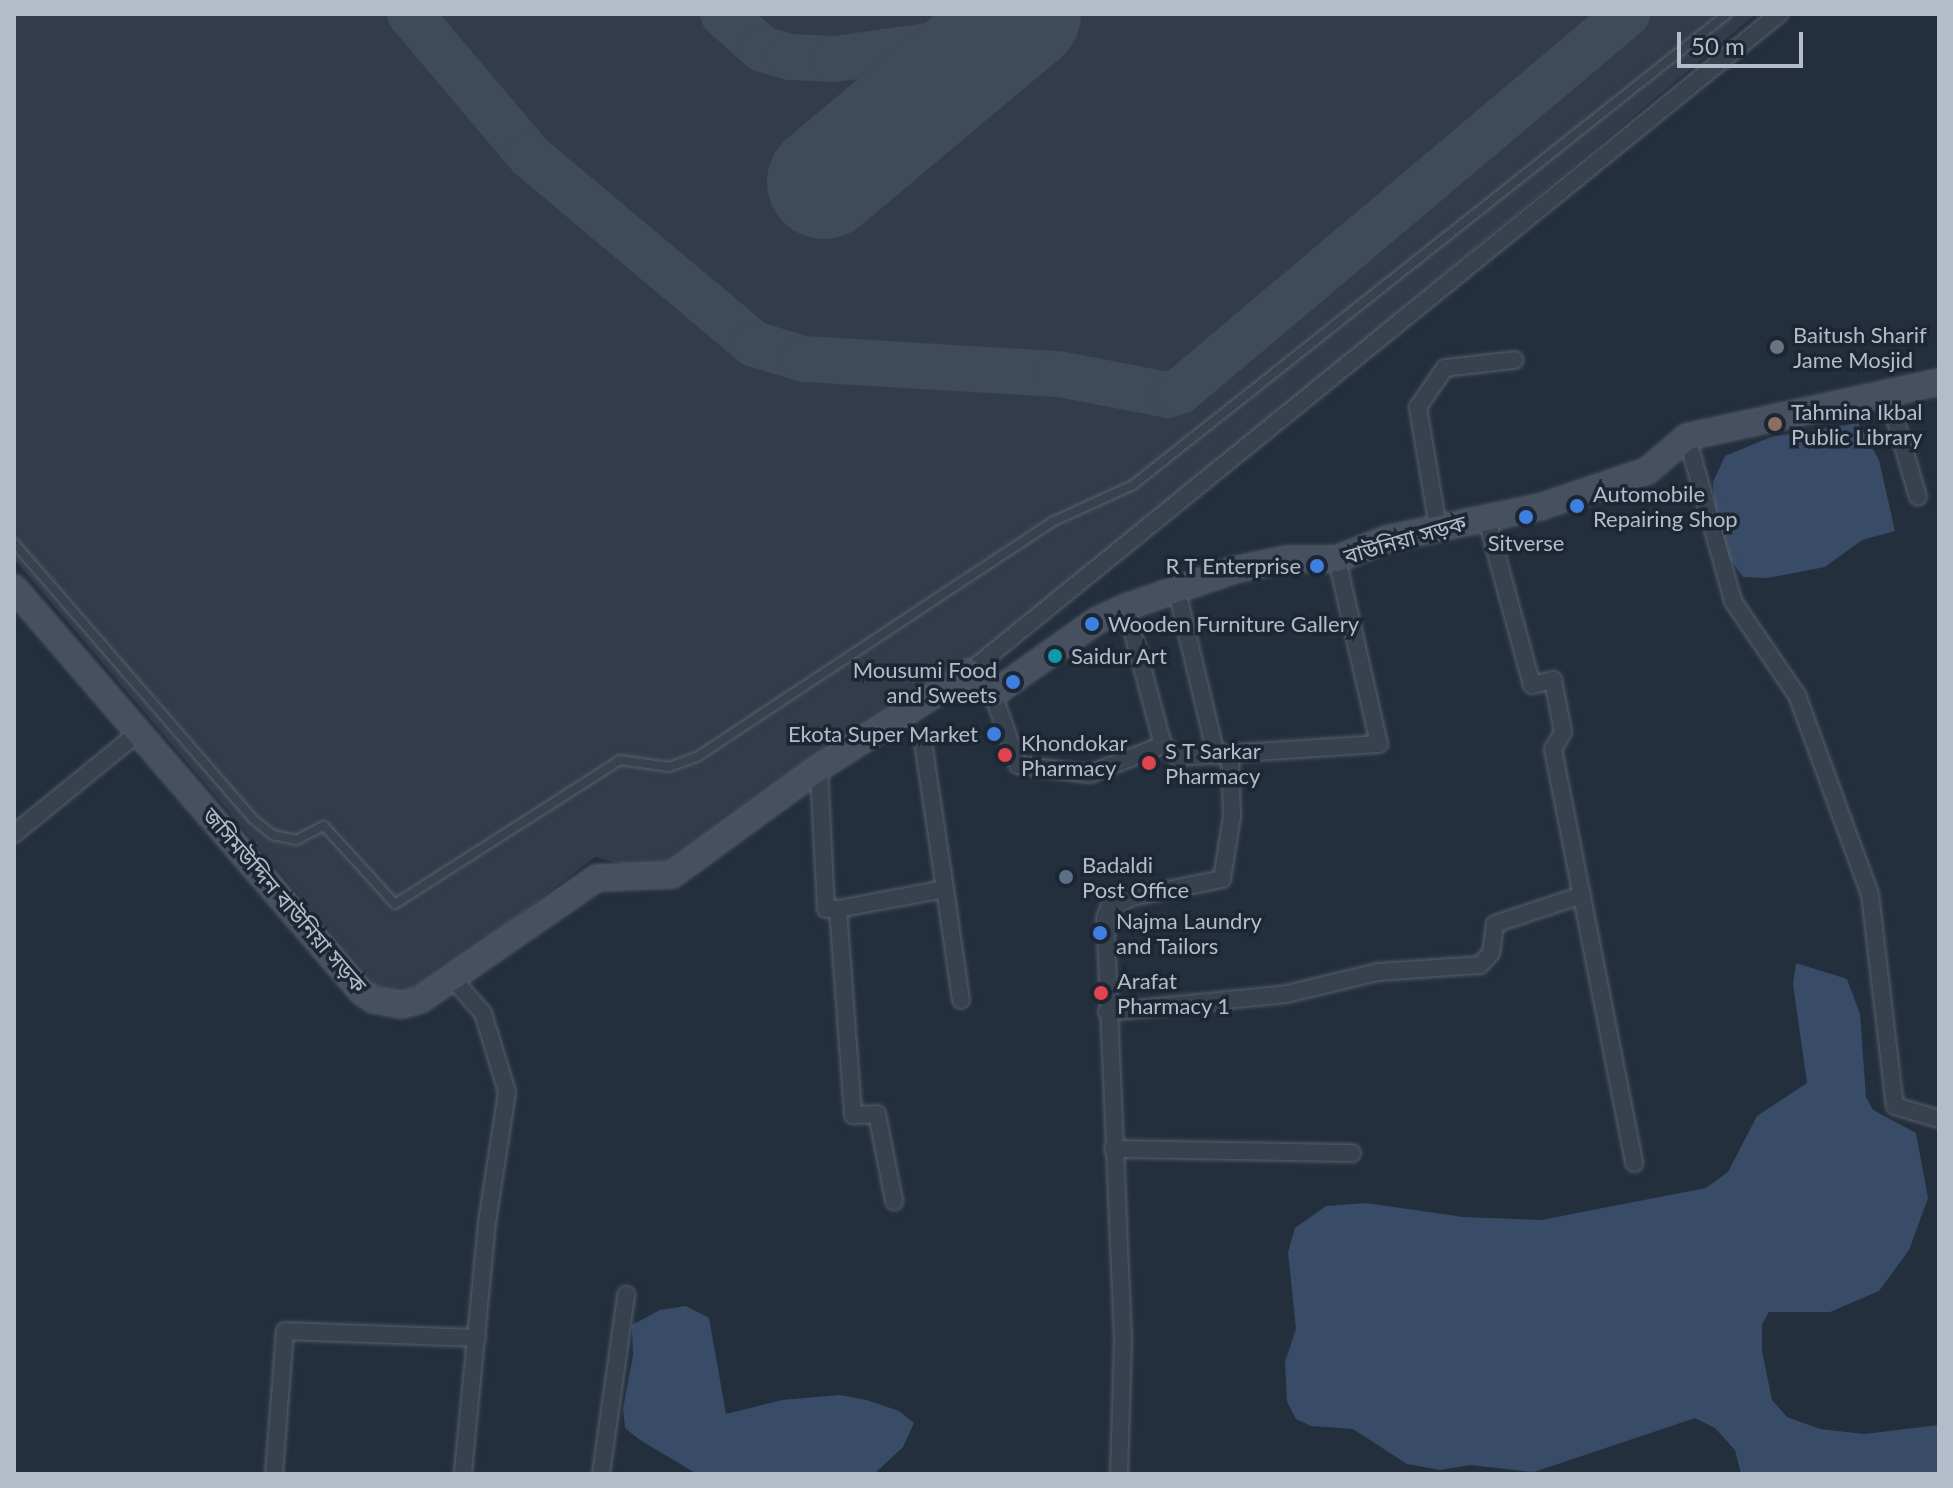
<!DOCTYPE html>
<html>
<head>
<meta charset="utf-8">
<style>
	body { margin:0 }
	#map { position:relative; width:1953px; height:1488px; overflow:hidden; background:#242f3e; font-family:Lato,"Noto Sans Bengali",sans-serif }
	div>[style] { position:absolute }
	.airport>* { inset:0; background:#323c4b }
	.water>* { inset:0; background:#394c67 }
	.taxiway>* { height:46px; margin:-23px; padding:0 23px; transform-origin:23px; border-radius:23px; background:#3f4a5a }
	.runway>* { height:114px; margin:-57px; padding:0 57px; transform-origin:57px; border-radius:57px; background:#3f4a5a }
	.roads { filter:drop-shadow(0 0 2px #565f6c) drop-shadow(0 0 2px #565f6c) }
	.lane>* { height:8px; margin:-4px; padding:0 4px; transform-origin:4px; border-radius:4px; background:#38414e }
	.street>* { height:16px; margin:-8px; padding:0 8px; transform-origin:8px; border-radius:8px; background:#38414e }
	.secondary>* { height:24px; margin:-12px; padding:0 12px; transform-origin:12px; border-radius:12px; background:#465061 }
	.dots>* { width:22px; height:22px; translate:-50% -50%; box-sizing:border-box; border:4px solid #1d2633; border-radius:50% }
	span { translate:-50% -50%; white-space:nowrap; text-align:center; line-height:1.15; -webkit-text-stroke:7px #1d2633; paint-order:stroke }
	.poi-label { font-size:22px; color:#b4bcc9 }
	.left { translate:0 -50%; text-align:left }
	.right { translate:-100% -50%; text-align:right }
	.street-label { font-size:22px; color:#b4bcc9 }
	.frame { position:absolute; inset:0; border:16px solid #b4bcc9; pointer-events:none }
	.scale { position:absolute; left:1677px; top:32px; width:126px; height:36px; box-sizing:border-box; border:4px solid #b4bcc9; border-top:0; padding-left:10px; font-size:24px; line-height:28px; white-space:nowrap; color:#b4bcc9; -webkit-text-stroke:6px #1d2633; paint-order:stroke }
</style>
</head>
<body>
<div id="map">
	<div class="airport">
		<i style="clip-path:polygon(14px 14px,1756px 14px,969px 670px,962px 659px,896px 703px,680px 861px,637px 868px,595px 857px,448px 969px,401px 994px,376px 985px,14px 559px)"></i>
	</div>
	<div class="water">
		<i style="clip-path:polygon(1858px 423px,1879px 460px,1895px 531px,1862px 540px,1825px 567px,1767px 578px,1743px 577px,1727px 555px,1715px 511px,1713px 482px,1725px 456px,1771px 437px)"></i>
		<i style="clip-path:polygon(1796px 963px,1847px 979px,1860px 1014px,1866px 1097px,1873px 1110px,1916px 1133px,1928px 1198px,1909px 1250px,1879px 1291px,1830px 1312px,1769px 1312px,1762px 1324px,1762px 1351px,1772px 1400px,1787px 1417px,1820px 1429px,1864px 1434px,1939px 1425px,1939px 1474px,1741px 1474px,1735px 1450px,1715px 1428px,1695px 1418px,1534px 1472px,1470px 1465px,1440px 1470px,1407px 1464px,1353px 1429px,1311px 1426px,1296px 1419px,1287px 1402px,1285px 1362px,1296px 1329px,1288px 1252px,1295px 1228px,1326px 1206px,1366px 1203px,1463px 1217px,1541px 1220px,1706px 1188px,1728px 1172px,1757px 1116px,1807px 1083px,1793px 984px)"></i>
		<i style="clip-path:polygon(686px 1306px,709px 1318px,726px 1414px,782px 1400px,840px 1395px,867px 1400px,899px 1411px,914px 1423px,903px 1447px,874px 1474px,697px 1474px,640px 1440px,625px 1428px,623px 1409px,633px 1355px,632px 1325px,660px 1310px)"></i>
	</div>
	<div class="taxiway">
		<i style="left:410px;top:14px;width:186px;rotate:49.8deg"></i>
		<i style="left:530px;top:156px;width:292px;rotate:40deg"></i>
		<i style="left:754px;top:344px;width:52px;rotate:16.7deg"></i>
		<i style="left:804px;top:359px;width:255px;rotate:3.4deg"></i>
		<i style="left:1059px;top:374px;width:111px;rotate:10.9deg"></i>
		<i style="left:1168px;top:395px;width:13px;rotate:-18deg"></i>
		<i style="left:1180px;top:391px;width:585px;rotate:-40.14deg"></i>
		<i style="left:723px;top:14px;width:52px;rotate:41.9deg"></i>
		<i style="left:762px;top:49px;width:29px;rotate:16deg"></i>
		<i style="left:790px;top:57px;width:45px;rotate:2.5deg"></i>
		<i style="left:835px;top:59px;width:114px;rotate:-8.1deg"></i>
		<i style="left:948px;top:43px;width:71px;rotate:-24deg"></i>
	</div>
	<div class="runway">
		<i style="left:824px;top:182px;width:261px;rotate:-40deg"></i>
	</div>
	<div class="roads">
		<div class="lane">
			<i style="left:14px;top:543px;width:365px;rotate:49.1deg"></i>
			<i style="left:253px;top:819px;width:26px;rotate:39deg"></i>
			<i style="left:273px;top:835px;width:24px;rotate:12deg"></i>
			<i style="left:296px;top:840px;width:31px;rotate:-27deg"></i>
			<i style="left:324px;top:826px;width:105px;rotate:47.7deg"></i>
			<i style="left:395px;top:904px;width:267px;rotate:-32.6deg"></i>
			<i style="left:620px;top:760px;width:49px;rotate:8.1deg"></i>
			<i style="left:669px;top:767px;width:30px;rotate:-20deg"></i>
			<i style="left:697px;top:757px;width:426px;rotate:-33.5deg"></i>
			<i style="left:1052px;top:522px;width:89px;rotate:-24.6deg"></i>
			<i style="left:1133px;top:485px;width:758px;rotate:-38.41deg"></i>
		</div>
		<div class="street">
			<i style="left:1887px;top:391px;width:110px;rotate:73.7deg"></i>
			<i style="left:1687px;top:437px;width:170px;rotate:74.3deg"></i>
			<i style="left:1733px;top:601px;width:114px;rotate:55.8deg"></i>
			<i style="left:1797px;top:695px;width:212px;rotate:69.9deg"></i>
			<i style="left:1870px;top:894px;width:213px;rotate:83.3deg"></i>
			<i style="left:1895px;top:1106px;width:46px;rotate:16.5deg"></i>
			<i style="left:1486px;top:516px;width:175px;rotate:74.8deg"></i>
			<i style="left:1532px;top:685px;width:22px;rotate:-13deg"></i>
			<i style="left:1553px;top:680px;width:53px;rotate:79.1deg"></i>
			<i style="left:1563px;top:732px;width:20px;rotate:120deg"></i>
			<i style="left:1553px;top:749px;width:422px;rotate:78.9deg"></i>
			<i style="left:1438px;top:527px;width:122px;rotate:-99.5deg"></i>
			<i style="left:1418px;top:407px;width:47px;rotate:-55.3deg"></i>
			<i style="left:1445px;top:368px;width:70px;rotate:-6.5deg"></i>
			<i style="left:1177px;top:591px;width:169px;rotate:76.6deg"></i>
			<i style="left:1126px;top:607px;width:143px;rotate:75deg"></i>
			<i style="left:1163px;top:745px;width:19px;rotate:39deg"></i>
			<i style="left:1178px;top:757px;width:201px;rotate:-3.7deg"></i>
			<i style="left:1379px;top:744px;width:190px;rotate:-102.8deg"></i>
			<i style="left:969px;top:672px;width:1044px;rotate:-39.09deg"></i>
			<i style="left:993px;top:694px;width:75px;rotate:70.6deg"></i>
			<i style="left:1018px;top:765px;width:73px;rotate:7.1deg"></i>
			<i style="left:1090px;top:774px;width:79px;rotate:-21.7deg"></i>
			<i style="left:819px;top:768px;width:141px;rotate:87.2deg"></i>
			<i style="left:826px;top:909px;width:12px"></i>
			<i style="left:838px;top:909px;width:207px;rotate:85.8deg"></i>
			<i style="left:853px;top:1115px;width:24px;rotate:-2deg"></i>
			<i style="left:877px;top:1114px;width:89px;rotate:78.9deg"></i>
			<i style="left:14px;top:834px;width:161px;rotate:-39.2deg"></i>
			<i style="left:945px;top:889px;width:112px;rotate:81.8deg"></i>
			<i style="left:838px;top:909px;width:109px;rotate:-10.6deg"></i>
			<i style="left:945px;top:889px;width:142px;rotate:-98.5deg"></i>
			<i style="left:452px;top:978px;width:47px;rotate:48.5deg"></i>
			<i style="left:483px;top:1013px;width:83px;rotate:73.1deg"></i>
			<i style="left:507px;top:1092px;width:133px;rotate:98.7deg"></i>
			<i style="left:487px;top:1223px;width:252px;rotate:95.5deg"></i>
			<i style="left:1107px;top:1012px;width:180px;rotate:-5.7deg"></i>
			<i style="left:1286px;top:994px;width:95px;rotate:-13.4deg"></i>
			<i style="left:1378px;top:972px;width:102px;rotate:-3.9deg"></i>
			<i style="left:1480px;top:965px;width:16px;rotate:-47deg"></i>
			<i style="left:1491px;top:953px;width:29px;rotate:-82deg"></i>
			<i style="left:1495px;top:924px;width:92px;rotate:-18.4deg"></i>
			<i style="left:1113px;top:1149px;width:239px;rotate:1deg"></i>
			<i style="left:274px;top:1474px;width:143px;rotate:-85.6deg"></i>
			<i style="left:285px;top:1331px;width:192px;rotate:2.1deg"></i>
			<i style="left:601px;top:1474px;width:181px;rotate:-82deg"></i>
			<i style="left:1119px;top:1474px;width:134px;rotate:-88.3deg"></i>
			<i style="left:1123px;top:1340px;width:422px;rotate:-92.4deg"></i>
			<i style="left:1105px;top:918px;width:11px;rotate:-68deg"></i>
			<i style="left:1109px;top:908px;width:25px;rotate:-26deg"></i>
			<i style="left:1132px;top:897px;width:92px;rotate:-11.3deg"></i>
			<i style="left:1222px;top:879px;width:64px;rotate:-81deg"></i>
			<i style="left:1232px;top:816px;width:62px;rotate:-91.8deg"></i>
		</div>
		<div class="secondary">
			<i style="left:14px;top:588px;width:533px;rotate:49.26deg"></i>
			<i style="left:362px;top:992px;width:14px;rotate:34deg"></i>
			<i style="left:374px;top:1000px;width:27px;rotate:10deg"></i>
			<i style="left:401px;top:1005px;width:20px;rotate:-15deg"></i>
			<i style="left:420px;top:1000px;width:215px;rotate:-34.6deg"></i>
			<i style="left:597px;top:878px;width:75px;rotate:-2.3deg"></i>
			<i style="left:672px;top:875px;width:182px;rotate:-36.1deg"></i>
			<i style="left:819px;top:768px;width:178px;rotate:-32.6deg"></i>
			<i style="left:969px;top:672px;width:33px;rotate:43deg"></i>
			<i style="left:993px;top:694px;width:126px;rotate:-35.3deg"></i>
			<i style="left:1096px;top:621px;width:33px;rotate:-25deg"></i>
			<i style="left:1126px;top:607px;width:114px;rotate:-18.9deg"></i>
			<i style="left:1234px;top:570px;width:54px;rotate:-11.7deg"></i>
			<i style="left:1287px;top:559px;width:50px"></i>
			<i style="left:1337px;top:559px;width:54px;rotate:-21.8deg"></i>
			<i style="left:1387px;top:539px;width:156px;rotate:-11.8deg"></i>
			<i style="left:1540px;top:507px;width:113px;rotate:-18.6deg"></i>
			<i style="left:1647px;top:471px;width:52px;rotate:-40.4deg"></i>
			<i style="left:1687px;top:437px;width:258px;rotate:-12.3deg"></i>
		</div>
	</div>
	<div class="dots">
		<i style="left:1777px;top:347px;background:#6b7280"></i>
		<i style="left:1775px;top:424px;background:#8d6e63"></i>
		<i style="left:1577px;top:506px;background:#3f7fe0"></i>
		<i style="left:1526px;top:517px;background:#3f7fe0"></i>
		<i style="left:1317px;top:566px;background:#3f7fe0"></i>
		<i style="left:1092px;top:624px;background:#3f7fe0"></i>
		<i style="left:1055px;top:656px;background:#0f9aa8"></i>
		<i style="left:1013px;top:682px;background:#3f7fe0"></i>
		<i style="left:994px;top:734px;background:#3f7fe0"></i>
		<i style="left:1005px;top:755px;background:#e0444e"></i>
		<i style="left:1149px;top:763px;background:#e0444e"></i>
		<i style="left:1066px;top:877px;background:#5c6f8a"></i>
		<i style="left:1100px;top:933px;background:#3f7fe0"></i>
		<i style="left:1101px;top:993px;background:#e0444e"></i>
	</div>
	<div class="poi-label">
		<span class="left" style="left:1793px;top:347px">Baitush Sharif<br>Jame Mosjid</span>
		<span class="left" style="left:1791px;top:424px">Tahmina Ikbal<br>Public Library</span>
		<span class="left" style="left:1593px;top:506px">Automobile<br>Repairing Shop</span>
		<span style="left:1526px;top:543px">Sitverse</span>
		<span class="right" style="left:1301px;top:566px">R T Enterprise</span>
		<span class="left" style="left:1108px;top:624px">Wooden Furniture Gallery</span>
		<span class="left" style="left:1071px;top:656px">Saidur Art</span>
		<span class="right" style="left:997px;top:682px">Mousumi Food<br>and Sweets</span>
		<span class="right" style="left:978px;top:734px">Ekota Super Market</span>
		<span class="left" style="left:1021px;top:755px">Khondokar<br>Pharmacy</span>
		<span class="left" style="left:1165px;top:763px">S T Sarkar<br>Pharmacy</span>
		<span class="left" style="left:1082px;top:877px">Badaldi<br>Post Office</span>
		<span class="left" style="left:1116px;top:933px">Najma Laundry<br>and Tailors</span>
		<span class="left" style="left:1117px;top:993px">Arafat<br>Pharmacy 1</span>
	</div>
	<div class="street-label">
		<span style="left:1405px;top:539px;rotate:-16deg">বাউনিয়া সড়ক</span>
		<span style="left:285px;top:900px;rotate:49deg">জসিমউদ্দিন বাউনিয়া সড়ক</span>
	</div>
	<div class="frame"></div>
	<div class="scale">50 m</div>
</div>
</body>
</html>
